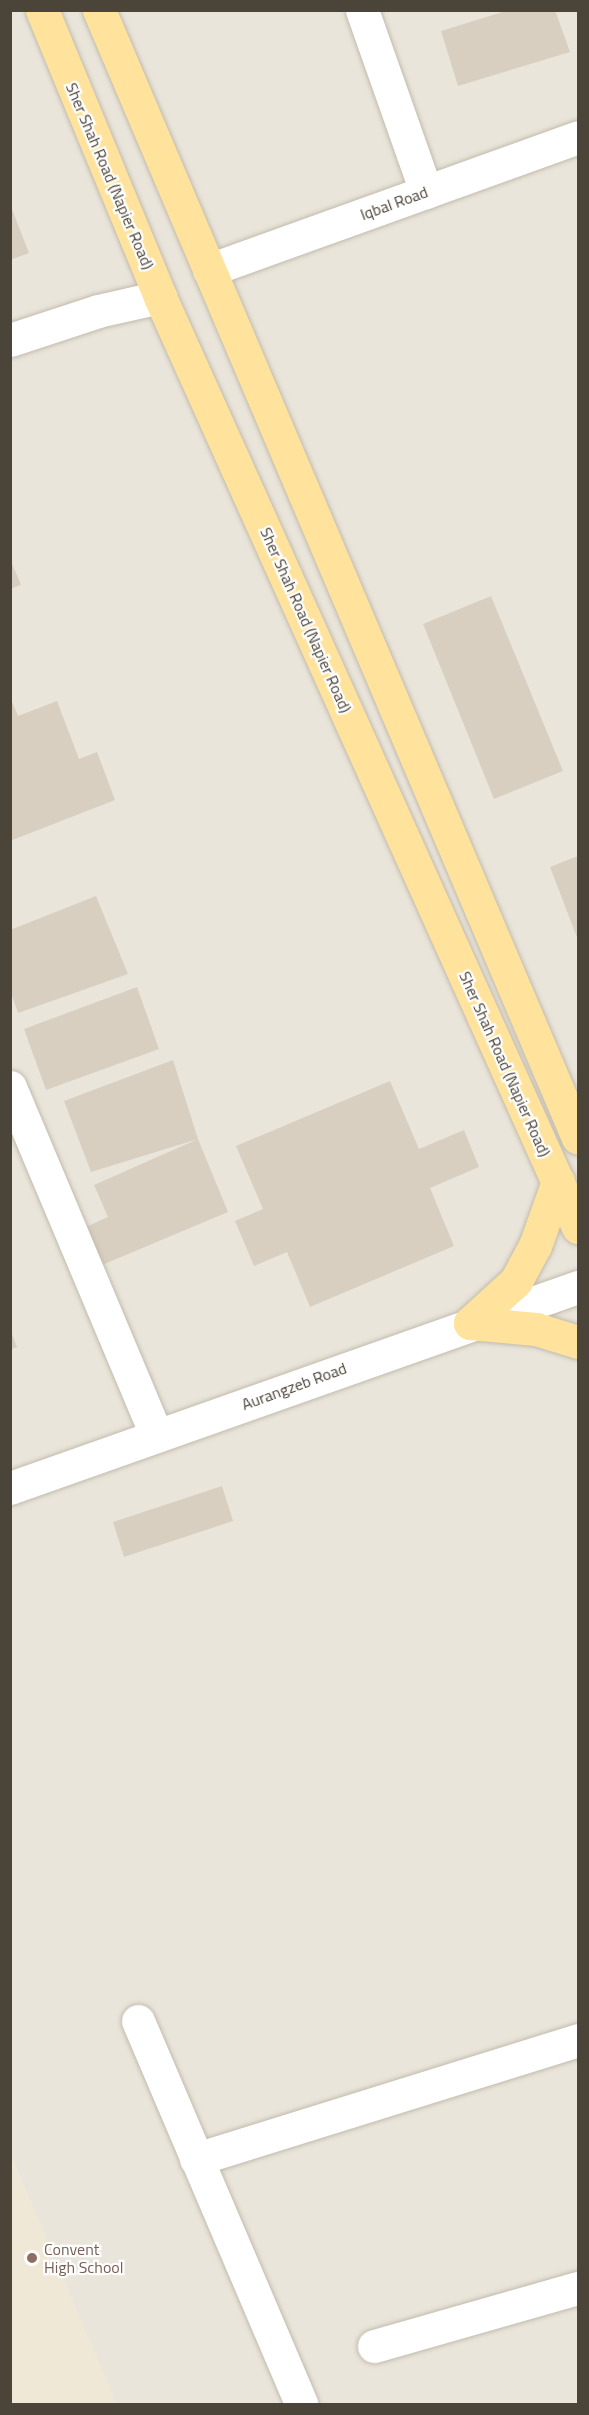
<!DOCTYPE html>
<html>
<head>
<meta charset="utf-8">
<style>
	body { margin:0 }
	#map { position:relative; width:589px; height:2415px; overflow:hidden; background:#f6f3ec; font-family:"Titillium Web",sans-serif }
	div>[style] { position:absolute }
	.residential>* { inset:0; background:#eae5da }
	.education>* { inset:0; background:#efe8d6 }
	.building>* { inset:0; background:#d8cfc1 }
	.roads { filter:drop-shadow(0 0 2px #c2bbae) drop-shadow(0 0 2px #c2bbae) }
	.minor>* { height:33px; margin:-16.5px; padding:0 16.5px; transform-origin:16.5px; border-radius:16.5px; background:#fff }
	.tertiary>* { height:33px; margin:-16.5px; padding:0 16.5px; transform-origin:16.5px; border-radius:16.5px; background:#fff }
	.primary>* { height:33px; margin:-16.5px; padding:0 16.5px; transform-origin:16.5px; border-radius:16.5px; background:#ffe39c }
	.dots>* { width:16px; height:16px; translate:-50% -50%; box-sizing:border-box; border:3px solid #fff; border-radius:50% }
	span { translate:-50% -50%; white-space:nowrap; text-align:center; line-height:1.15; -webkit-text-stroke:4.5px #fff; paint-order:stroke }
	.street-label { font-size:16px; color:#4b4439 }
	.education-label { font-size:16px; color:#785e54 }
	.left { translate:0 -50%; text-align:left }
	.frame { position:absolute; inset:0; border:12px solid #4b4439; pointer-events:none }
</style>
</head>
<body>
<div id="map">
	<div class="residential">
		<i style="clip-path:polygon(11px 11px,578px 11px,578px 2404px,11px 2404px)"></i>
	</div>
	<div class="education">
		<i style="clip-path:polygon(11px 2155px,98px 2360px,116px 2404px,11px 2404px)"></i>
	</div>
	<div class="building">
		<i style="clip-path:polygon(509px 10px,555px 10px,570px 52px,458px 86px,441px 31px)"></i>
		<i style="clip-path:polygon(10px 204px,29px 253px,10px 260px)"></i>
		<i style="clip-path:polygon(10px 559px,21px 585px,10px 589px)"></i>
		<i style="clip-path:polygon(491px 596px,563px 771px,494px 799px,423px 624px)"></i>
		<i style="clip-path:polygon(10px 697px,18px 716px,57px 701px,79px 759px,97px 752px,115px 800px,10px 841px)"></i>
		<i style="clip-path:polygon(578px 856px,578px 940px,550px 867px)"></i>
		<i style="clip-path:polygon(96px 896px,128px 974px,18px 1013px,10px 990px,10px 930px)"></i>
		<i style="clip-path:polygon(137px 987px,159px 1049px,46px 1090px,24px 1029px)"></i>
		<i style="clip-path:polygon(173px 1060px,198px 1139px,91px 1172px,64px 1101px)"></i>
		<i style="clip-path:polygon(390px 1081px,419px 1149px,464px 1130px,479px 1167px,430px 1188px,454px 1246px,310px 1307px,287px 1252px,254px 1266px,235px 1221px,263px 1209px,236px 1146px)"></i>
		<i style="clip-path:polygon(198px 1139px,228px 1212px,102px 1265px,86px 1227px,108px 1217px,94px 1185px)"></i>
		<i style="clip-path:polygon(10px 1329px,17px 1347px,10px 1350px)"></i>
		<i style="clip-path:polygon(222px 1486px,233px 1521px,124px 1557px,113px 1522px)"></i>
	</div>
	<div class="roads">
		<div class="minor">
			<i style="left:362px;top:10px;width:193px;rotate:70.6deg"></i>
			<i style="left:10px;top:340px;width:93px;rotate:-18.2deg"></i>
			<i style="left:98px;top:311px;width:64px;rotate:-12.7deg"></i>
			<i style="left:10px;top:1087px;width:377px;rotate:67.2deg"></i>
			<i style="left:138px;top:2021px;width:416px;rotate:66.9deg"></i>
			<i style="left:196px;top:2159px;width:400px;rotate:-17.3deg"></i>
			<i style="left:374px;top:2346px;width:212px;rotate:-15.9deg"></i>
		</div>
		<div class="tertiary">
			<i style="left:209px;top:270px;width:392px;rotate:-19.8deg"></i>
			<i style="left:10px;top:1488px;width:603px;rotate:-19.49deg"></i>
		</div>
		<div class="primary">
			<i style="left:42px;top:10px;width:310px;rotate:67.6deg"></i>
			<i style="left:160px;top:297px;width:1020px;rotate:65.8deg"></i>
			<i style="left:99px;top:10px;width:1225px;rotate:66.99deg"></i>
			<i style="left:470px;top:1323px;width:62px;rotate:-42.4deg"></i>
			<i style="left:516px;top:1281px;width:40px;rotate:-62deg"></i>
			<i style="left:535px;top:1246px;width:69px;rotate:-70.5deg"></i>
			<i style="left:470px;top:1323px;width:66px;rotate:5.2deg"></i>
			<i style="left:536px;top:1329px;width:44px;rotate:17.2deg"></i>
		</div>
	</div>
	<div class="dots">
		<i style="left:32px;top:2258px;background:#8d6e63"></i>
	</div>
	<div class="street-label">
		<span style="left:110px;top:176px;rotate:67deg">Sher Shah Road (Napier Road)</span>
		<span style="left:394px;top:203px;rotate:-20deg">Iqbal Road</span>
		<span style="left:306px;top:620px;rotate:66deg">Sher Shah Road (Napier Road)</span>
		<span style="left:505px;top:1064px;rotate:66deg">Sher Shah Road (Napier Road)</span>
		<span style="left:294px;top:1386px;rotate:-20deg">Aurangzeb Road</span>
	</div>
	<div class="education-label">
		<span class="left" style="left:44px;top:2258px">Convent<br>High School</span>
	</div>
	<div class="frame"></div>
</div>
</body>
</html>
